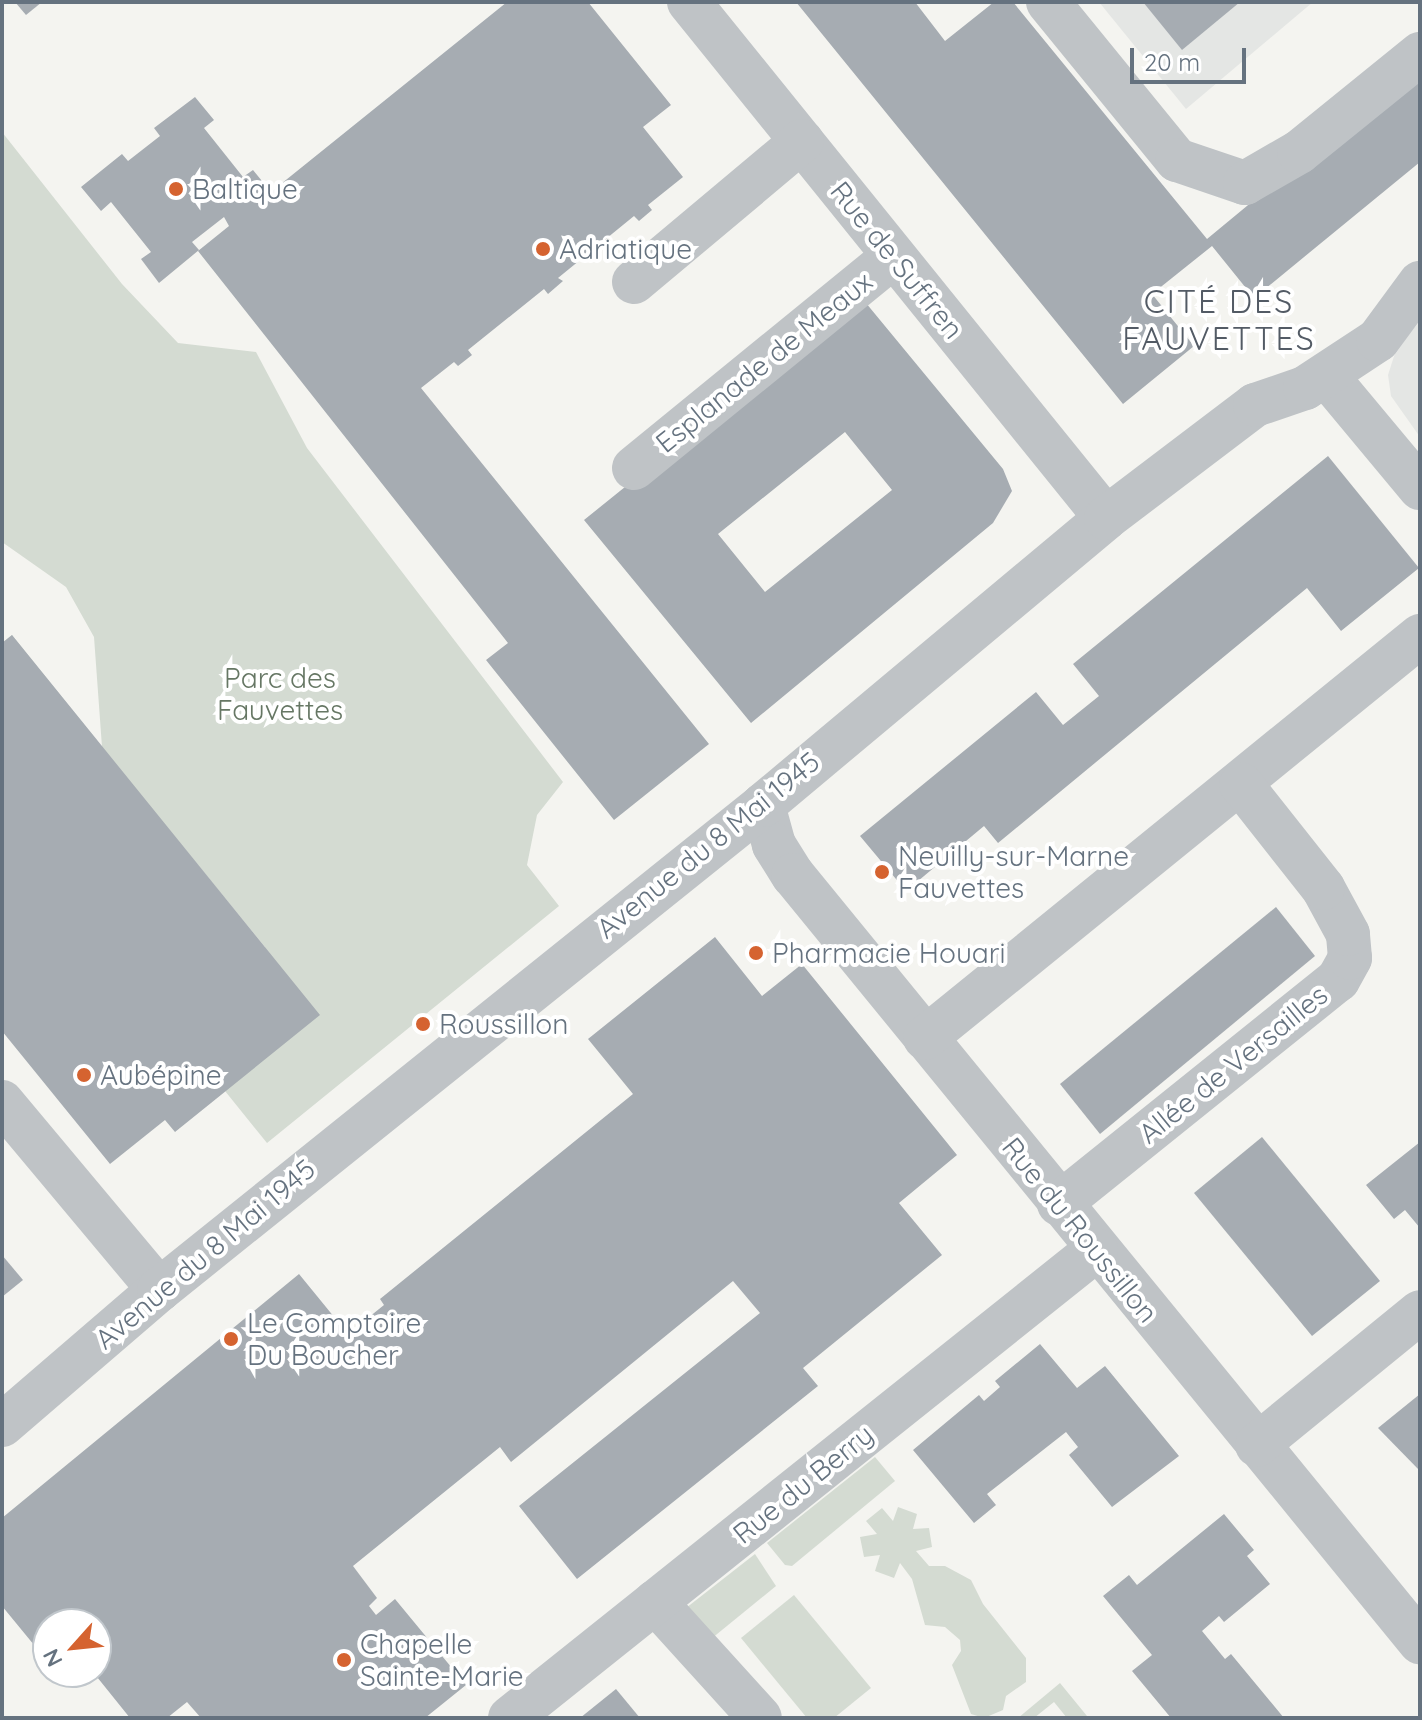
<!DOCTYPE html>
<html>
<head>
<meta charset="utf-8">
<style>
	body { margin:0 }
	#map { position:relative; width:1422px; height:1720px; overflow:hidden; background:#f4f4f0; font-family:Quicksand,sans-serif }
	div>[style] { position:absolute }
	.built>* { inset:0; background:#e4e6e4 }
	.green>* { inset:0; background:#d4dbd2 }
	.building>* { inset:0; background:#a6acb2 }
	.minor>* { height:44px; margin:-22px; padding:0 22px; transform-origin:22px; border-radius:22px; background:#bfc3c6 }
	.dots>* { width:22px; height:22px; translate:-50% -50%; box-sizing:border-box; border:4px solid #fff; border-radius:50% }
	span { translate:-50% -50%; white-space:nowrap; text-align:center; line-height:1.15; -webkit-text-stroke:8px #fff; paint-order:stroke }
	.poi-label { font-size:28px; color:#65727f }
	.left { translate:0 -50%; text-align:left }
	.street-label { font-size:28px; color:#65727f }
	.park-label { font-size:28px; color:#667764 }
	.quarter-label { font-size:32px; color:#535b65; letter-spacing:2px }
	.frame { position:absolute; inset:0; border:4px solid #65727f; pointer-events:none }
	.north { position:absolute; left:32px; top:1608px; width:80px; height:80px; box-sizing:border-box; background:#fff; border:2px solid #c1c7cc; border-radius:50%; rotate:243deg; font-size:22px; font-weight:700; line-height:32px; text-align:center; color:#65727f }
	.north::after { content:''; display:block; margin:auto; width:28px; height:36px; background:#d56330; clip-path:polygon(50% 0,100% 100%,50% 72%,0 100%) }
	.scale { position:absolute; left:1130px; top:48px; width:116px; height:36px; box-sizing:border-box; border:4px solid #65727f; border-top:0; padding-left:10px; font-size:24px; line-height:28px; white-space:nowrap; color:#65727f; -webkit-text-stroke:6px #fff; paint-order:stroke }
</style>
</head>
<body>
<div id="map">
	<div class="built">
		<i style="clip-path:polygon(1099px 2px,1313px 2px,1186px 109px)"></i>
		<i style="clip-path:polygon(1420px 321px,1420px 437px,1391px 396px,1388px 375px,1396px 350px)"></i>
	</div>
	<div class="green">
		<i style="clip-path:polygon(2px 132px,122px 284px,178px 343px,256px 352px,307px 448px,563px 782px,537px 815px,527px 865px,559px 906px,267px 1143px,225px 1091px,265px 947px,103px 749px,2px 700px,2px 643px,12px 635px,102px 747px,94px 637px,66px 587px,2px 542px)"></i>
		<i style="clip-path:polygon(875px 1457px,895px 1481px,792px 1566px,785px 1565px,767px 1543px)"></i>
		<i style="clip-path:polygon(898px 1507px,917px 1514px,913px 1529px,929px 1528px,932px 1547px,916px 1551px,929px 1566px,945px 1566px,971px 1580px,983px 1604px,1026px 1658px,1026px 1682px,1006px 1696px,1003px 1710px,984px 1718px,971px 1714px,952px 1665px,961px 1651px,960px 1640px,945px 1627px,925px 1625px,912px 1579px,900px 1563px,894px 1578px,875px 1571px,880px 1555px,864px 1557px,860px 1537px,877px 1534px,866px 1521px,882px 1508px,893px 1521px)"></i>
		<i style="clip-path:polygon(755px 1554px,776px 1586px,711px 1639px,686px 1608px)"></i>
		<i style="clip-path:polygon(794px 1595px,871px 1688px,834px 1718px,807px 1718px,741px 1638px)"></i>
		<i style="clip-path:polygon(1060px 1683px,1087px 1716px,1067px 1718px,1054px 1702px,1034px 1718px,1018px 1718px)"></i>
	</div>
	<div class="building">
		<i style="clip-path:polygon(15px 2px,42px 2px,26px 15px)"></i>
		<i style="clip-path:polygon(507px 2px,588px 2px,671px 105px,643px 127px,683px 177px,648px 205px,652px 210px,639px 221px,634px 216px,558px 278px,563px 281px,548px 294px,544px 289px,468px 350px,472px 355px,458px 366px,454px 362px,421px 388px,709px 744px,614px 820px,486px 660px,508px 643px,198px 251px,229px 226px,224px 217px,192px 242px,199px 250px,159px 283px,141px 259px,151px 252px,111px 202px,101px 211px,81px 187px,122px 154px,128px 161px,160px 136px,154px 128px,195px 97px,214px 120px,204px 128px,243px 177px,253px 170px,271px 192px)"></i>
		<i style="clip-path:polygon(796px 2px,915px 2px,945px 41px,994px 2px,1013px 2px,1207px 239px,1420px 63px,1420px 162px,1254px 298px,1212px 246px,1152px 294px,1194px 346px,1123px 404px)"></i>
		<i style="clip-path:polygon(1143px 2px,1240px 2px,1182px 50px)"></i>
		<i style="clip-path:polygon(evenodd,861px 297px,1003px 469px,1012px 491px,993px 523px,751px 723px,584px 520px,861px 297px,845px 432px,892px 490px,765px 592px,718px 534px,845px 432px)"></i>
		<i style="clip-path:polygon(1328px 456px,1419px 568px,1341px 631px,1307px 588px,998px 843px,984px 826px,906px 891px,860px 836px,1036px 692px,1063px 725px,1099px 696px,1073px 664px)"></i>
		<i style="clip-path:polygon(12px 635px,320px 1015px,175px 1132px,165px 1120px,110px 1164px,2px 1031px,2px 643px)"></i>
		<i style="clip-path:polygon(1276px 907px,1315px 956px,1100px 1134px,1060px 1084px)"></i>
		<i style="clip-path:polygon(715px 937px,762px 996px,802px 964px,957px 1155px,899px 1203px,942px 1255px,803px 1368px,818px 1386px,577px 1579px,519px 1506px,760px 1313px,733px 1281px,511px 1462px,500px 1447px,353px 1566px,377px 1598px,369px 1606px,376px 1615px,395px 1599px,466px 1685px,425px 1718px,201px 1718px,187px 1702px,167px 1718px,130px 1718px,93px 1672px,96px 1624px,48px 1624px,48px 1662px,2px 1606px,2px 1518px,299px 1274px,348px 1334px,384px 1305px,380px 1299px,633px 1094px,588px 1039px)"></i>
		<i style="clip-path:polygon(1262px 1137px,1380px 1281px,1312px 1336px,1194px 1193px)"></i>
		<i style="clip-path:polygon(1420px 1142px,1420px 1228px,1405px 1210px,1394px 1219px,1366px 1185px)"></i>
		<i style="clip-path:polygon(2px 1255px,23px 1280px,2px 1297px)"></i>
		<i style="clip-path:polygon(1040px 1344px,1077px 1388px,1105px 1366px,1179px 1456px,1112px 1507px,1069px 1455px,1078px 1447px,1066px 1432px,987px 1494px,996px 1505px,974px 1523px,913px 1450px,979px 1395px,984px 1401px,1000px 1387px,995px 1381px)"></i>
		<i style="clip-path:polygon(1420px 1394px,1420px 1471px,1378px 1428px)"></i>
		<i style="clip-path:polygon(1224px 1514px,1254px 1550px,1247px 1556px,1270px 1584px,1224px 1622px,1219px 1616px,1202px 1631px,1225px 1659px,1231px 1654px,1284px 1718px,1171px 1718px,1132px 1671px,1152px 1655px,1103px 1596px,1129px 1575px,1137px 1585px)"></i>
		<i style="clip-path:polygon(616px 1689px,640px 1718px,580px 1718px)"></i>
	</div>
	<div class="minor">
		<i style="left:689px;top:2px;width:663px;rotate:51.06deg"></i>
		<i style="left:1048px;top:2px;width:204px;rotate:50.8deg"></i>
		<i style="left:1177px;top:160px;width:72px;rotate:18.7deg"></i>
		<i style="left:1245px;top:183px;width:62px;rotate:-29.9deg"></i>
		<i style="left:1299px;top:152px;width:156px;rotate:-39deg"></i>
		<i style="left:634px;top:282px;width:219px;rotate:-40deg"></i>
		<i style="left:1331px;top:373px;width:14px;rotate:73deg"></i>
		<i style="left:1335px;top:386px;width:133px;rotate:50.2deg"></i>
		<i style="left:634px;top:468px;width:335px;rotate:-39.2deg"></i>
		<i style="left:763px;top:805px;width:41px;rotate:74.6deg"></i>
		<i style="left:774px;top:845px;width:36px;rotate:58deg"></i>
		<i style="left:793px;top:875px;width:991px;rotate:50.74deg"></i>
		<i style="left:925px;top:1038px;width:638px;rotate:-39.08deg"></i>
		<i style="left:2px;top:1102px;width:245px;rotate:50.1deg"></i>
		<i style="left:1059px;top:1204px;width:358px;rotate:-38.8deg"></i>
		<i style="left:1338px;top:980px;width:25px;rotate:-61deg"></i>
		<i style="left:1350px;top:958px;width:24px;rotate:-95deg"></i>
		<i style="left:1348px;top:934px;width:52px;rotate:-118.5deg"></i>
		<i style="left:1323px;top:888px;width:132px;rotate:-128.3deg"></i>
		<i style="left:2px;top:1425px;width:207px;rotate:-40.7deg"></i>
		<i style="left:159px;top:1290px;width:775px;rotate:-38.76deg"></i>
		<i style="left:763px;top:805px;width:447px;rotate:-39.9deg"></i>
		<i style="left:1106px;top:518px;width:187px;rotate:-37.2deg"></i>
		<i style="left:1255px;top:405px;width:53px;rotate:-18.8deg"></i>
		<i style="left:1305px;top:388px;width:87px;rotate:-33.3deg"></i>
		<i style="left:1378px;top:340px;width:71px;rotate:-53.6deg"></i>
		<i style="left:1257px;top:1445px;width:210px;rotate:-39.2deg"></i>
		<i style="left:655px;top:1602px;width:156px;rotate:47.8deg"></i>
		<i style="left:510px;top:1718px;width:750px;rotate:-38.61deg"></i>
	</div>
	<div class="dots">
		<i style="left:176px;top:189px;background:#d56330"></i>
		<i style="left:543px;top:249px;background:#d56330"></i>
		<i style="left:882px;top:872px;background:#d56330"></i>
		<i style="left:756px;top:953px;background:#d56330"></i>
		<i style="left:423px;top:1024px;background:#d56330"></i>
		<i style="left:84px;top:1075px;background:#d56330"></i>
		<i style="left:231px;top:1339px;background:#d56330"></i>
		<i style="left:344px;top:1660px;background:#d56330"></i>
	</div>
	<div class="poi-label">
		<span class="left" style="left:192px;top:189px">Baltique</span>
		<span class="left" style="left:559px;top:249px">Adriatique</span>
		<span class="left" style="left:898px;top:872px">Neuilly-sur-Marne<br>Fauvettes</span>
		<span class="left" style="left:772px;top:953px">Pharmacie Houari</span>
		<span class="left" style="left:439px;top:1024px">Roussillon</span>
		<span class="left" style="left:100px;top:1075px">Aubépine</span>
		<span class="left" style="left:247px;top:1339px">Le Comptoire<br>Du Boucher</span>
		<span class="left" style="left:360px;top:1660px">Chapelle<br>Sainte-Marie</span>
	</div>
	<div class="street-label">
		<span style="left:897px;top:260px;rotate:51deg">Rue de Suffren</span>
		<span style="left:764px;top:362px;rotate:-39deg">Esplanade de Meaux</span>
		<span style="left:708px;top:845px;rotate:-39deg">Avenue du 8 Mai 1945</span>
		<span style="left:1233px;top:1064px;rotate:-39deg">Allée de Versailles</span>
		<span style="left:1080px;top:1230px;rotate:51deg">Rue du Roussillon</span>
		<span style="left:205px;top:1254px;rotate:-40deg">Avenue du 8 Mai 1945</span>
		<span style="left:803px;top:1484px;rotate:-39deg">Rue du Berry</span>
	</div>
	<div class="park-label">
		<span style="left:280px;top:694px">Parc des<br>Fauvettes</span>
	</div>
	<div class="quarter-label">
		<span style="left:1219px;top:320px">CITÉ DES<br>FAUVETTES</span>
	</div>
	<div class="frame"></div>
	<div class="north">N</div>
	<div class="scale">20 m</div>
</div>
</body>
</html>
